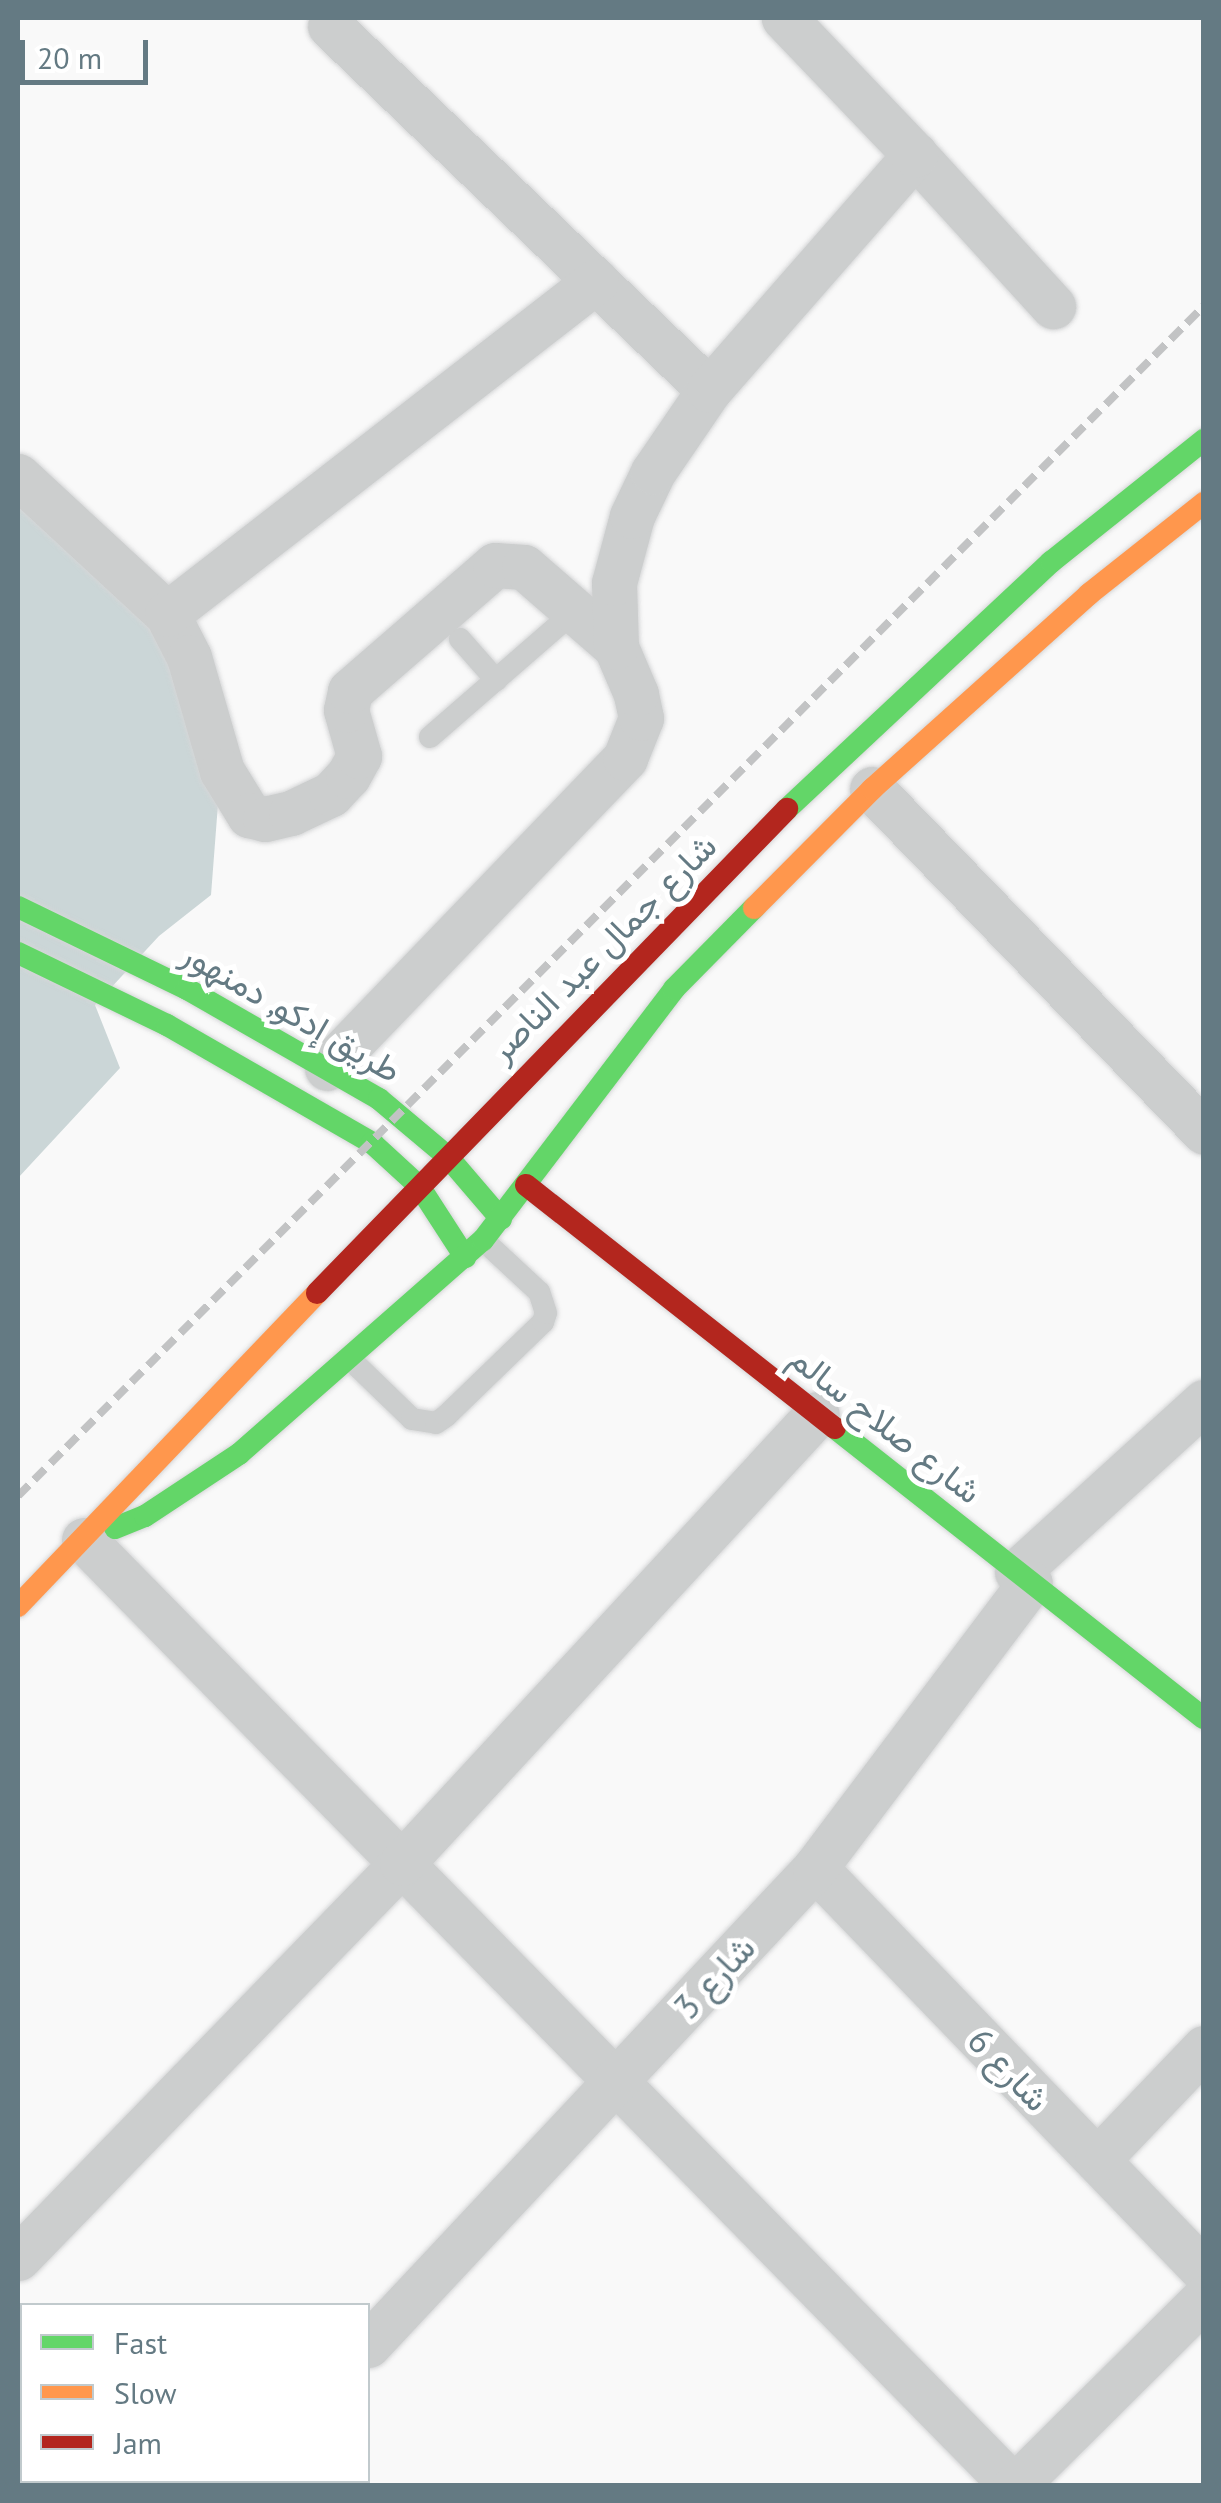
<!DOCTYPE html>
<html>
<head>
<meta charset="utf-8">
<style>
	body { margin:0 }
	#map { position:relative; width:1221px; height:2503px; overflow:hidden; background:#f9f9f9; font-family:"PT Sans",Vazirmatn,sans-serif }
	div>[style] { position:absolute }
	.water>* { inset:0; background:#cbd6d7 }
	.roads { filter:drop-shadow(0 0 2px #d5d6d7) drop-shadow(0 0 2px #d5d6d7) }
	.lane>* { height:22px; margin:-11px; padding:0 11px; transform-origin:11px; border-radius:11px; background:#cccece }
	.street>* { height:45px; margin:-22.5px; padding:0 22.5px; transform-origin:22.5px; border-radius:22.5px; background:#cccece }
	.fast>* { height:22px; margin:-11px; padding:0 11px; transform-origin:11px; border-radius:11px; background:#63d668 }
	.slow>* { height:22px; margin:-11px; padding:0 11px; transform-origin:11px; border-radius:11px; background:#ff974d }
	.jam>* { height:22px; margin:-11px; padding:0 11px; transform-origin:11px; border-radius:11px; background:#b3261e }
	.rail>* { height:8px; margin-top:-4px; transform-origin:0; background:repeating-linear-gradient(90deg,#c2c3c4 0 15px,transparent 0 23px) }
	span { translate:-50% -50%; white-space:nowrap; text-align:center; line-height:1.15; -webkit-text-stroke:10px #fff; paint-order:stroke }
	.street-label { font-size:35px; color:#647a83 }
	.frame { position:absolute; inset:0; border:20px solid #647a83; pointer-events:none }
	.legend { position:absolute; left:20px; top:2303px; width:350px; height:180px; box-sizing:border-box; background:#fff; border:2px solid #c1cacd; margin:0; padding:12px 18px; list-style:none; font-size:30px; color:#647a83 }
	.legend li { display:flex; align-items:center; gap:20px; height:50px }
	.legend b { width:50px; border:2px solid #c1cacd }
	.scale { position:absolute; left:20px; top:40px; width:128px; height:45px; box-sizing:border-box; border:5px solid #647a83; border-top:0; padding-left:12px; font-size:30px; line-height:35px; white-space:nowrap; color:#647a83; -webkit-text-stroke:8px #fff; paint-order:stroke }
</style>
</head>
<body>
<div id="map">
	<div class="water">
		<i style="clip-path:polygon(18px 492px,136px 603px,197px 696px,220px 778px,211px 895px,159px 936px,95px 1005px,120px 1068px,18px 1178px)"></i>
	</div>
	<div class="roads">
		<div class="lane">
			<i style="left:460px;top:639px;width:55px;rotate:48.7deg"></i>
			<i style="left:430px;top:737px;width:192px;rotate:-41deg"></i>
			<i style="left:351px;top:1360px;width:85px;rotate:44deg"></i>
			<i style="left:412px;top:1419px;width:24px;rotate:9deg"></i>
			<i style="left:436px;top:1423px;width:12px;rotate:-35deg"></i>
			<i style="left:446px;top:1416px;width:135px;rotate:-44.1deg"></i>
			<i style="left:543px;top:1322px;width:9px;rotate:-72deg"></i>
			<i style="left:546px;top:1313px;width:22px;rotate:-108deg"></i>
			<i style="left:539px;top:1292px;width:76px;rotate:-137.1deg"></i>
		</div>
		<div class="street">
			<i style="left:330px;top:26px;width:525px;rotate:43.84deg"></i>
			<i style="left:915px;top:155px;width:205px;rotate:47.6deg"></i>
			<i style="left:18px;top:476px;width:203px;rotate:42.8deg"></i>
			<i style="left:167px;top:614px;width:48px;rotate:62.9deg"></i>
			<i style="left:189px;top:657px;width:119px;rotate:73.9deg"></i>
			<i style="left:222px;top:771px;width:52px;rotate:58.5deg"></i>
			<i style="left:249px;top:815px;width:16px;rotate:14deg"></i>
			<i style="left:265px;top:819px;width:27px;rotate:-13deg"></i>
			<i style="left:291px;top:813px;width:44px;rotate:-25.4deg"></i>
			<i style="left:331px;top:794px;width:25px;rotate:-47deg"></i>
			<i style="left:348px;top:776px;width:23px;rotate:-61deg"></i>
			<i style="left:359px;top:756px;width:48px;rotate:-105.8deg"></i>
			<i style="left:346px;top:710px;width:19px;rotate:-78deg"></i>
			<i style="left:350px;top:691px;width:192px;rotate:-41deg"></i>
			<i style="left:495px;top:565px;width:29px;rotate:4deg"></i>
			<i style="left:524px;top:567px;width:122px;rotate:41deg"></i>
			<i style="left:167px;top:614px;width:543px;rotate:-37.82deg"></i>
			<i style="left:872px;top:789px;width:477px;rotate:45.9deg"></i>
			<i style="left:327px;top:1068px;width:430px;rotate:-46.1deg"></i>
			<i style="left:625px;top:758px;width:43px;rotate:-68.2deg"></i>
			<i style="left:641px;top:718px;width:25px;rotate:-102deg"></i>
			<i style="left:636px;top:694px;width:51px;rotate:-113.1deg"></i>
			<i style="left:616px;top:647px;width:64px;rotate:-91.8deg"></i>
			<i style="left:614px;top:583px;width:69px;rotate:-75deg"></i>
			<i style="left:632px;top:516px;width:49px;rotate:-64.5deg"></i>
			<i style="left:653px;top:472px;width:99px;rotate:-55.7deg"></i>
			<i style="left:709px;top:390px;width:313px;rotate:-48.8deg"></i>
			<i style="left:915px;top:155px;width:190px;rotate:-133.7deg"></i>
			<i style="left:84px;top:1540px;width:1326px;rotate:45.52deg"></i>
			<i style="left:1017px;top:1572px;width:253px;rotate:-42.3deg"></i>
			<i style="left:815px;top:1868px;width:560px;rotate:46.01deg"></i>
			<i style="left:1097px;top:2160px;width:155px;rotate:-46.3deg"></i>
			<i style="left:18px;top:2258px;width:551px;rotate:-45.81deg"></i>
			<i style="left:402px;top:1863px;width:611px;rotate:-47.25deg"></i>
			<i style="left:368px;top:2345px;width:654px;rotate:-46.86deg"></i>
			<i style="left:815px;top:1868px;width:357px;rotate:-53deg"></i>
			<i style="left:234px;top:2486px;width:8px;rotate:-50deg"></i>
			<i style="left:1015px;top:2486px;width:267px;rotate:-44.8deg"></i>
		</div>
		<div class="fast">
			<i style="left:787px;top:809px;width:362px;rotate:-43.1deg"></i>
			<i style="left:1051px;top:562px;width:196px;rotate:-38.6deg"></i>
			<i style="left:18px;top:907px;width:188px;rotate:25.9deg"></i>
			<i style="left:187px;top:989px;width:221px;rotate:29.8deg"></i>
			<i style="left:379px;top:1099px;width:89px;rotate:40deg"></i>
			<i style="left:447px;top:1156px;width:83px;rotate:49.4deg"></i>
			<i style="left:18px;top:953px;width:165px;rotate:25.8deg"></i>
			<i style="left:167px;top:1025px;width:237px;rotate:29.9deg"></i>
			<i style="left:372px;top:1143px;width:64px;rotate:42.5deg"></i>
			<i style="left:419px;top:1186px;width:85px;rotate:57.1deg"></i>
			<i style="left:835px;top:1428px;width:469px;rotate:38.2deg"></i>
			<i style="left:115px;top:1528px;width:32px;rotate:-22deg"></i>
			<i style="left:145px;top:1516px;width:113px;rotate:-33.4deg"></i>
			<i style="left:239px;top:1454px;width:325px;rotate:-41.3deg"></i>
			<i style="left:483px;top:1240px;width:315px;rotate:-52.7deg"></i>
			<i style="left:674px;top:989px;width:114px;rotate:-45.4deg"></i>
		</div>
		<div class="slow">
			<i style="left:754px;top:908px;width:168px;rotate:-45.2deg"></i>
			<i style="left:872px;top:789px;width:292px;rotate:-41.9deg"></i>
			<i style="left:1089px;top:594px;width:147px;rotate:-38.4deg"></i>
			<i style="left:18px;top:1606px;width:433px;rotate:-46.3deg"></i>
		</div>
		<div class="jam">
			<i style="left:526px;top:1185px;width:393px;rotate:38.2deg"></i>
			<i style="left:317px;top:1293px;width:675px;rotate:-45.84deg"></i>
		</div>
	</div>
	<div class="rail">
		<i style="left:18px;top:1496px;width:1680px;rotate:-45.1deg"></i>
	</div>
	<div class="street-label">
		<span style="left:602px;top:947px;rotate:-45deg">شارع جمال عبد الناصر</span>
		<span style="left:292px;top:1011px;rotate:30deg">طريق إدكو, دمنهور</span>
		<span style="left:886px;top:1424px;rotate:38deg">شارع صلاح سالم</span>
		<span style="left:714px;top:1977px;rotate:-47deg">شارع 3</span>
		<span style="left:1009px;top:2069px;rotate:46deg">شارع 6</span>
	</div>
	<div class="frame"></div>
	<ul class="legend">
	<li><b style="height:12px;background:#63d668"></b>Fast</li>
	<li><b style="height:12px;background:#ff974d"></b>Slow</li>
	<li><b style="height:12px;background:#b3261e"></b>Jam</li>
	</ul>
	<div class="scale">20 m</div>
</div>
</body>
</html>
